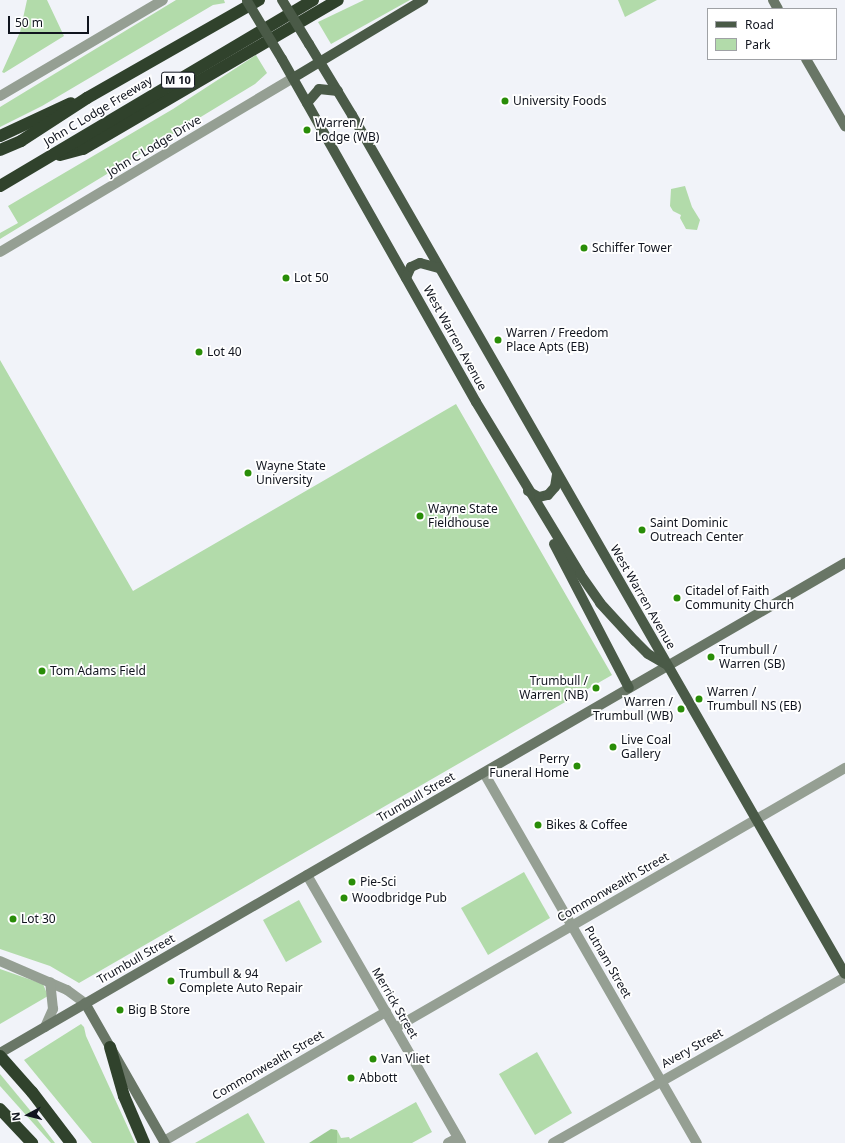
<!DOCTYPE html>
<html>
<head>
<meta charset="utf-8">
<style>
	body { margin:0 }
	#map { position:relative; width:845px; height:1143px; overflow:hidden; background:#f1f3f9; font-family:"Noto Sans",sans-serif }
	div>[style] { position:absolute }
	.green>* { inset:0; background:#b2dbaa }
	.forest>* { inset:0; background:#9cca93 }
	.street>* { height:10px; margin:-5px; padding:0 5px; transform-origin:5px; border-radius:5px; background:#959f93 }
	.secondary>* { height:10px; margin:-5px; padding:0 5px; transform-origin:5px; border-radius:5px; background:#697666 }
	.primary>* { height:10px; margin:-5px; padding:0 5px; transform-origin:5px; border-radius:5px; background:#4a5a47 }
	.highway>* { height:12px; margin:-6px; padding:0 6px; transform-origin:6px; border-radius:6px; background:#30422c }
	.primary-bridge>* { height:10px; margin:-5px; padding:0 5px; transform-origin:5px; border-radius:5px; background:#4a5a47 }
	.dots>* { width:11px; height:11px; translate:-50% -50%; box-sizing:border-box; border:2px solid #fff; border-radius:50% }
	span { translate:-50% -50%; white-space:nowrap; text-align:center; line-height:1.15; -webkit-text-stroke:3.5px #fff; paint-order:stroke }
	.shield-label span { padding:1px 3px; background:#fff; border:1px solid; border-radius:3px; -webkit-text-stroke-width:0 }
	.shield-label { font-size:11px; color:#10141e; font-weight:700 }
	.poi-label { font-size:12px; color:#10141e }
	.left { translate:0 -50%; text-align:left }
	.right { translate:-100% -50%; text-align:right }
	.street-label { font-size:12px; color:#10141e }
	.legend { position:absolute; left:707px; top:8px; width:130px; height:52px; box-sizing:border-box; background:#fff; border:1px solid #9fa1a5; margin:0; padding:5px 7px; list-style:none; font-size:12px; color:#10141e }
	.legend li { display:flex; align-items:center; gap:8px; height:20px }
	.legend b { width:20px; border:1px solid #9fa1a5 }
	.north { position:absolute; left:8px; top:1095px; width:40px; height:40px; -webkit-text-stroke:3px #fff; paint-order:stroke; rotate:263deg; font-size:11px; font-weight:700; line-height:16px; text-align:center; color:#10141e }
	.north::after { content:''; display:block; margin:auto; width:14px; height:18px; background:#10141e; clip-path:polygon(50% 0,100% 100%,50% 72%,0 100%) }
	.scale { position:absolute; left:8px; top:16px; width:81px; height:18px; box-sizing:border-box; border:2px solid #10141e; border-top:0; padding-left:5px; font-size:12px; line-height:14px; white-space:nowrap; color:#10141e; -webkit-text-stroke:3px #fff; paint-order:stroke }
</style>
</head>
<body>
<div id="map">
	<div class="green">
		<i style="clip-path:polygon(27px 0,47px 0,64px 36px,4px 73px,2px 72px,20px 32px)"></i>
		<i style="clip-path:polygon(176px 0,224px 0,225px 3px,213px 5px,42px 106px,0 127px,0 107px)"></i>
		<i style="clip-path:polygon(364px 0,410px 0,331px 44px,318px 22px)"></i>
		<i style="clip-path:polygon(618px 0,657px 0,625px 17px)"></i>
		<i style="clip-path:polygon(256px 55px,267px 73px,255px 84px,0 239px,0 233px,18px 223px,8px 206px,173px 109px)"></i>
		<i style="clip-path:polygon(685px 186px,692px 207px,700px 220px,697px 230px,686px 229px,680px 218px,681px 215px,673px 211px,670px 206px,671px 189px)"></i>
		<i style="clip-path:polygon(0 360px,133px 591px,456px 404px,612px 675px,79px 983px,50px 966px,0 949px)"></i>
		<i style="clip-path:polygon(524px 872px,550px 918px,488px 955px,461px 908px)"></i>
		<i style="clip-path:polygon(299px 900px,322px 942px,286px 962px,263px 920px)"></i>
		<i style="clip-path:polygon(0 969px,43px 984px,48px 996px,0 1024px)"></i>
		<i style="clip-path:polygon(81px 1024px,84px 1027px,86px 1036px,135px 1143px,92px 1143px,24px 1060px)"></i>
		<i style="clip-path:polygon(537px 1052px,572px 1113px,535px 1135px,499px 1074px)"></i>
		<i style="clip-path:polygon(0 1074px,29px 1109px,55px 1143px,51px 1143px,0 1086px)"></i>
		<i style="clip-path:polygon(416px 1102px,432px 1132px,412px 1143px,315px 1143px,337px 1130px,341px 1138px,349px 1137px,350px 1139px)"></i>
		<i style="clip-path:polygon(248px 1113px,265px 1143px,195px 1143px)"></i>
	</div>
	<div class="forest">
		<i style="clip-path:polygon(331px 1129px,337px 1130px,337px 1143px,309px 1143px)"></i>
	</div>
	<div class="street">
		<i style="left:0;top:96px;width:189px;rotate:-30.5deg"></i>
		<i style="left:0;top:252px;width:341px;rotate:-30.7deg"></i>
		<i style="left:484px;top:773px;width:427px;rotate:60.1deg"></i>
		<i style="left:307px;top:875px;width:309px;rotate:60.1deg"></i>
		<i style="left:0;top:961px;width:73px;rotate:23.4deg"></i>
		<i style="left:67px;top:990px;width:22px;rotate:36deg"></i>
		<i style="left:45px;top:1027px;width:20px;rotate:-66deg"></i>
		<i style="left:53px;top:1009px;width:27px;rotate:-96deg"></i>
		<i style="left:395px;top:1028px;width:520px;rotate:-30.02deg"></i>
		<i style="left:164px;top:1141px;width:257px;rotate:-30.2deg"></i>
		<i style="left:448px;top:1143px;width:11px;rotate:-27deg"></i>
		<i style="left:553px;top:1143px;width:336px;rotate:-29.6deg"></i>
	</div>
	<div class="secondary">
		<i style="left:773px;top:0;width:10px;rotate:61deg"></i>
		<i style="left:806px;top:59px;width:78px;rotate:59.8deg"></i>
		<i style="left:85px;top:1003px;width:161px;rotate:60.3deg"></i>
		<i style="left:0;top:1053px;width:977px;rotate:-30.11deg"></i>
	</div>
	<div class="primary">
		<i style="left:309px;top:44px;width:83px;rotate:58.8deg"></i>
		<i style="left:352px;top:115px;width:990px;rotate:60.15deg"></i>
		<i style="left:282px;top:59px;width:394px;rotate:60.5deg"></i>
		<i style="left:476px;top:402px;width:201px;rotate:58.8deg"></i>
		<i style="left:580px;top:574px;width:35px;rotate:55deg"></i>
		<i style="left:600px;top:603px;width:52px;rotate:47.4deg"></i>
		<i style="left:635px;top:641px;width:18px;rotate:45deg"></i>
		<i style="left:648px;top:654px;width:22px;rotate:30deg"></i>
		<i style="left:293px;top:78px;width:152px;rotate:-31deg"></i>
		<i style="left:307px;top:103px;width:18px;rotate:-49deg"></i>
		<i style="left:319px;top:89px;width:19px;rotate:6deg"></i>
		<i style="left:406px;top:278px;width:12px;rotate:-66deg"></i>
		<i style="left:411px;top:267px;width:10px;rotate:-24deg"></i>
		<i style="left:420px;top:263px;width:20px;rotate:15deg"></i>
		<i style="left:528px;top:491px;width:13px;rotate:29deg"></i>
		<i style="left:539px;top:497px;width:9px;rotate:-13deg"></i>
		<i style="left:548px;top:495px;width:11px;rotate:-49deg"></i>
		<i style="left:555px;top:487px;width:13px;rotate:-81deg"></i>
		<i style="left:554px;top:544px;width:162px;rotate:62.5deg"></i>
	</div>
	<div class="highway">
		<i style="left:0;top:136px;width:78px;rotate:-24.9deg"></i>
		<i style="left:0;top:150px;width:23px;rotate:-23deg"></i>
		<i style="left:21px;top:141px;width:79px;rotate:-33.1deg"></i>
		<i style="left:87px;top:98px;width:198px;rotate:-29.7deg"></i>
		<i style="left:60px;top:155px;width:24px;rotate:-15deg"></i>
		<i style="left:83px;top:149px;width:295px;rotate:-30.3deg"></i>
		<i style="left:0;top:186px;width:364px;rotate:-30.7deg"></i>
		<i style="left:110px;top:1047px;width:51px;rotate:74.1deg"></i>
		<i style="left:124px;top:1096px;width:51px;rotate:66.9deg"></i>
		<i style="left:0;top:1056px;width:48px;rotate:48.4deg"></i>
		<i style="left:32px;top:1092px;width:64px;rotate:52.6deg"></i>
		<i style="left:0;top:1109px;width:47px;rotate:46.7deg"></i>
	</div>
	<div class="primary-bridge">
		<i style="left:282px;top:0;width:52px;rotate:58.5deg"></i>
		<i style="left:247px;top:1px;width:68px;rotate:58.9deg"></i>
	</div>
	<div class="dots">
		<i style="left:505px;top:101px;background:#298d08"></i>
		<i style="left:307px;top:130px;background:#298d08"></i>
		<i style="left:584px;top:248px;background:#298d08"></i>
		<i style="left:286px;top:278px;background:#298d08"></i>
		<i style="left:498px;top:340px;background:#298d08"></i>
		<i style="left:199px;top:352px;background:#298d08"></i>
		<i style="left:248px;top:473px;background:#298d08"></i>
		<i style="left:420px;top:516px;background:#298d08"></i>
		<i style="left:642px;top:530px;background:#298d08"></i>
		<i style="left:677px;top:598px;background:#298d08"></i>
		<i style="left:711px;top:657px;background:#298d08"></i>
		<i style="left:42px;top:671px;background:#298d08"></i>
		<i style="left:596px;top:688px;background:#298d08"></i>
		<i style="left:699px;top:699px;background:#298d08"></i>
		<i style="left:681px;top:709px;background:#298d08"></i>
		<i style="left:613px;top:747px;background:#298d08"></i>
		<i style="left:577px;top:766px;background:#298d08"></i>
		<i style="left:538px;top:825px;background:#298d08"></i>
		<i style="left:352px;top:882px;background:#298d08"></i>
		<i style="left:344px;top:898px;background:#298d08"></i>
		<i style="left:13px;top:919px;background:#298d08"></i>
		<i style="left:171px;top:981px;background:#298d08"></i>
		<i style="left:120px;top:1010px;background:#298d08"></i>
		<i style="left:373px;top:1059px;background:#298d08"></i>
		<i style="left:351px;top:1078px;background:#298d08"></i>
	</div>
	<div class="shield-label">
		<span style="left:178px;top:80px">M 10</span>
	</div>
	<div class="poi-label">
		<span class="left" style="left:513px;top:101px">University Foods</span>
		<span class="left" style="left:315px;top:130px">Warren /<br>Lodge (WB)</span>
		<span class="left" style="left:592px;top:248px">Schiffer Tower</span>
		<span class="left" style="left:294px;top:278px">Lot 50</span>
		<span class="left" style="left:506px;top:340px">Warren / Freedom<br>Place Apts (EB)</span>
		<span class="left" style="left:207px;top:352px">Lot 40</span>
		<span class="left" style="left:256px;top:473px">Wayne State<br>University</span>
		<span class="left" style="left:428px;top:516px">Wayne State<br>Fieldhouse</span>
		<span class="left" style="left:650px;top:530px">Saint Dominic<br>Outreach Center</span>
		<span class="left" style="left:685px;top:598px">Citadel of Faith<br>Community Church</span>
		<span class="left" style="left:719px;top:657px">Trumbull /<br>Warren (SB)</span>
		<span class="left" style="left:50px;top:671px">Tom Adams Field</span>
		<span class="right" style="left:588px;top:688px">Trumbull /<br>Warren (NB)</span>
		<span class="left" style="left:707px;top:699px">Warren /<br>Trumbull NS (EB)</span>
		<span class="right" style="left:673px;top:709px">Warren /<br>Trumbull (WB)</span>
		<span class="left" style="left:621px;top:747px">Live Coal<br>Gallery</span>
		<span class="right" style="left:569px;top:766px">Perry<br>Funeral Home</span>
		<span class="left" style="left:546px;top:825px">Bikes &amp; Coffee</span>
		<span class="left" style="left:360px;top:882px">Pie-Sci</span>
		<span class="left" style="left:352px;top:898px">Woodbridge Pub</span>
		<span class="left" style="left:21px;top:919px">Lot 30</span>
		<span class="left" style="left:179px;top:981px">Trumbull &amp; 94<br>Complete Auto Repair</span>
		<span class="left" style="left:128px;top:1010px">Big B Store</span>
		<span class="left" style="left:381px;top:1059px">Van Vliet</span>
		<span class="left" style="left:359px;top:1078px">Abbott</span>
	</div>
	<div class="street-label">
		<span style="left:98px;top:111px;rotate:-31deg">John C Lodge Freeway</span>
		<span style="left:154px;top:146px;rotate:-31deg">John C Lodge Drive</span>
		<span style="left:455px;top:338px;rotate:61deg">West Warren Avenue</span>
		<span style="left:643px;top:597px;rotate:60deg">West Warren Avenue</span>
		<span style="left:416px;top:797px;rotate:-30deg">Trumbull Street</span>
		<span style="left:613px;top:887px;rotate:-30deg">Commonwealth Street</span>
		<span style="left:136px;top:959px;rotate:-30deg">Trumbull Street</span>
		<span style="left:608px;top:962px;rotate:60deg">Putnam Street</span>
		<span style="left:395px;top:1003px;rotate:60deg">Merrick Street</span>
		<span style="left:692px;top:1048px;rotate:-29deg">Avery Street</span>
		<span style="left:268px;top:1065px;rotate:-30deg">Commonwealth Street</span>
	</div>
	<ul class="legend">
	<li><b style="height:5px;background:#4a5a47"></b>Road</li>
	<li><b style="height:11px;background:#b2dbaa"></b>Park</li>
	</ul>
	<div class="north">N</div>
	<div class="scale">50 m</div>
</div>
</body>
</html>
